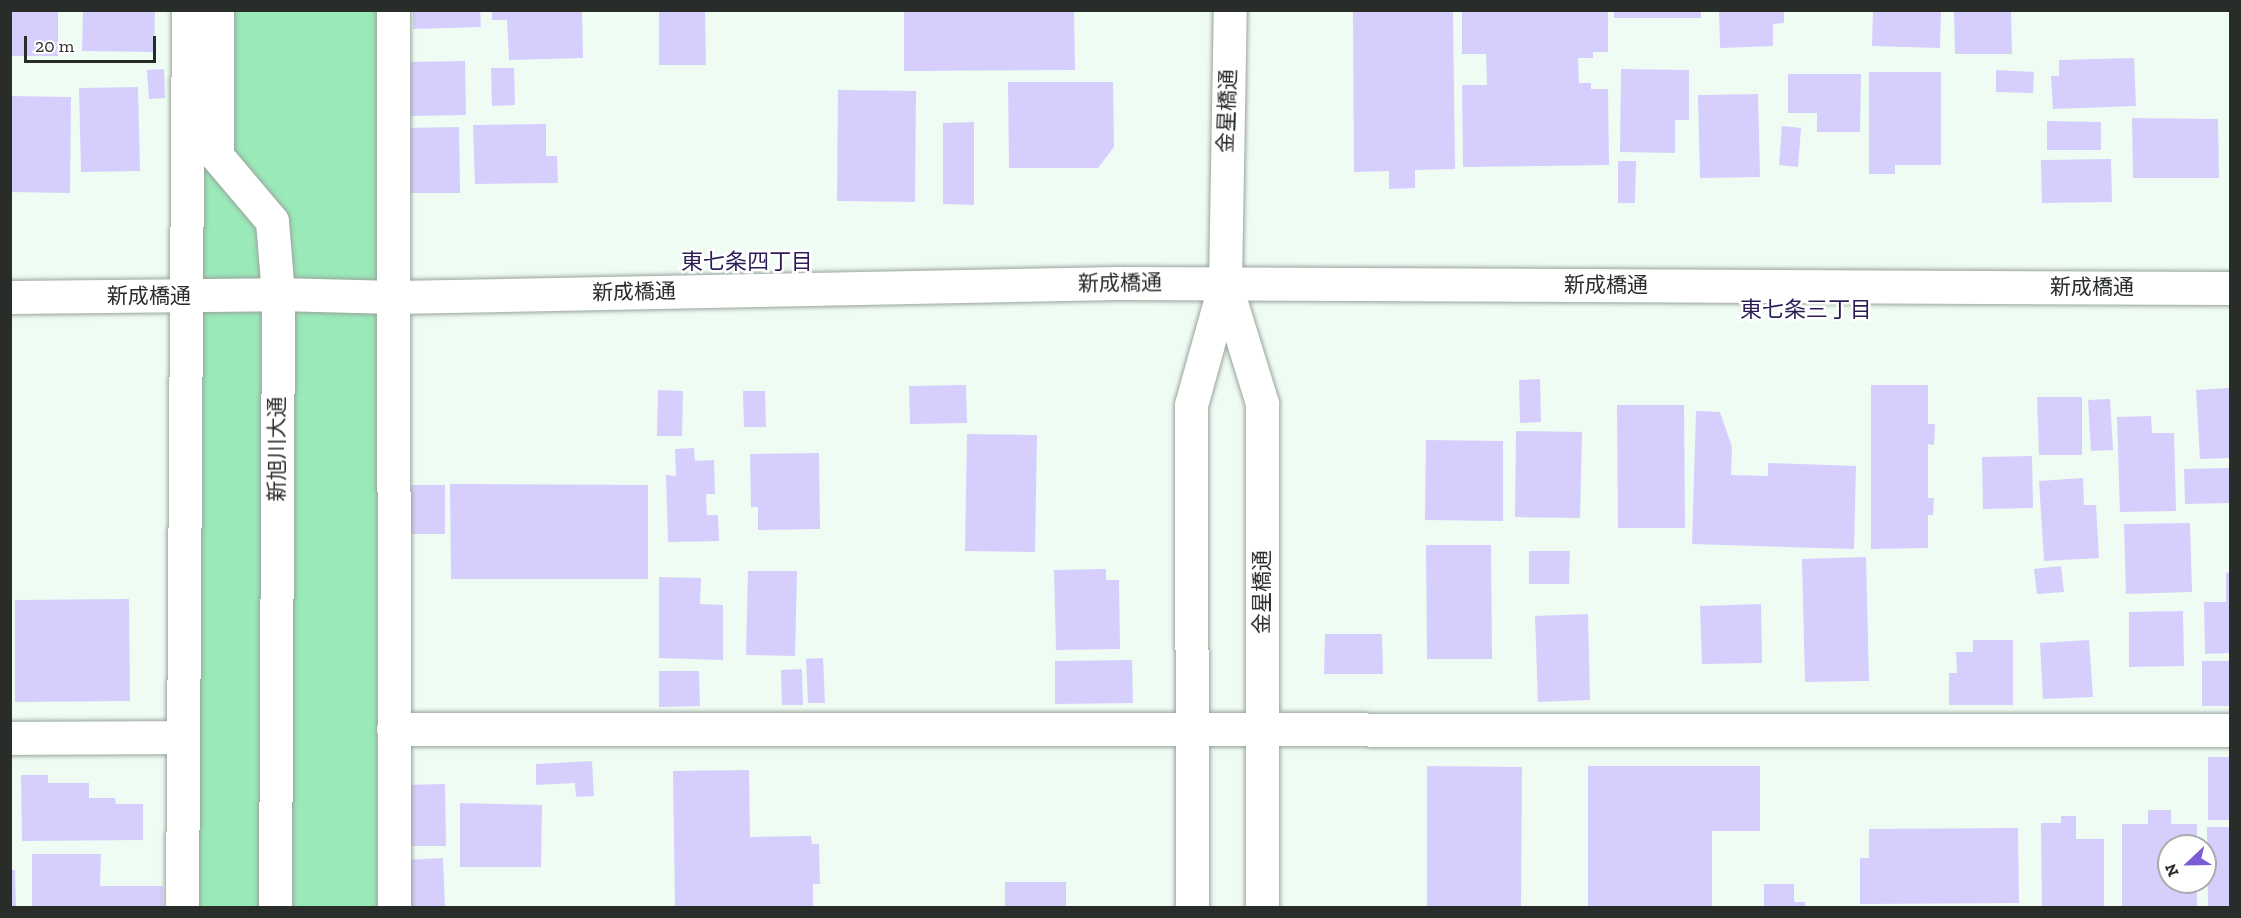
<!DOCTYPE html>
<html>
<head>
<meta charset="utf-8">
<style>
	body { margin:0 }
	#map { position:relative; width:2241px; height:918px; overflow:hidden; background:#effcf3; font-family:"Zilla Slab","Noto Sans JP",serif }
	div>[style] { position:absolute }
	.green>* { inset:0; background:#9ae9b9 }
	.building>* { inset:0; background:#d6cffd }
	.roads { filter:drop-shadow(0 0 2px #98a49c) drop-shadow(0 0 2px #98a49c) }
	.street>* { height:33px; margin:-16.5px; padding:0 16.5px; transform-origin:16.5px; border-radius:16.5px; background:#fff }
	.secondary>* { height:33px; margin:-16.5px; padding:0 16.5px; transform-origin:16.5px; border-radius:16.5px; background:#fff }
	span { translate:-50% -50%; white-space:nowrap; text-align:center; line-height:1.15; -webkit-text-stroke:5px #fff; paint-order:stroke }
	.street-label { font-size:21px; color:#282d2a }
	.neighbourhood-label { font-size:22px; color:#2c1c56 }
	.frame { position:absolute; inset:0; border:12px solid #282d2a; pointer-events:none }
	.north { position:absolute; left:2157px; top:834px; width:60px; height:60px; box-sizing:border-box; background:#fff; border:2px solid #a9abaa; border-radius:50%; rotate:248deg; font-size:16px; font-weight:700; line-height:24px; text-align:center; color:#282d2a }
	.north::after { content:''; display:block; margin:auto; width:21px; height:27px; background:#7b5cd6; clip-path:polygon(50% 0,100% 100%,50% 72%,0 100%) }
	.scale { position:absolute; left:24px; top:36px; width:132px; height:27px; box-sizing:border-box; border:3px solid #282d2a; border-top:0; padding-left:8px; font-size:18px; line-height:21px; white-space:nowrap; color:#282d2a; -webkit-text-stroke:4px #fff; paint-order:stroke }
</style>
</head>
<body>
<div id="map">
	<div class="green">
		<i style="clip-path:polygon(188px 11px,393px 11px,394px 907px,182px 908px)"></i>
	</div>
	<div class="building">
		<i style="clip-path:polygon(10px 10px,58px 10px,58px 56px,10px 56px)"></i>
		<i style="clip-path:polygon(83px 10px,155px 10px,154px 52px,82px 51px)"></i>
		<i style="clip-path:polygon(413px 10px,480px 10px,481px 27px,413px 29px)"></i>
		<i style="clip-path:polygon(492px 10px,582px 10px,583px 58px,509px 60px,507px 20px,492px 20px)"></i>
		<i style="clip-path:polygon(659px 10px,705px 10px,706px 65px,659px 65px)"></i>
		<i style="clip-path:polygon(904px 10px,1074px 10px,1075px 70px,904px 71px)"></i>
		<i style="clip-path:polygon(1353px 10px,1453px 10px,1455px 169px,1415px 170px,1415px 188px,1389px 189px,1389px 171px,1354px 172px)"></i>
		<i style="clip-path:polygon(1462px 10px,1608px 10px,1608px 52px,1593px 52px,1593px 58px,1578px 58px,1579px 83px,1591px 83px,1591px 89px,1608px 89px,1609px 165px,1463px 167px,1462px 85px,1487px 85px,1486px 54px,1462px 54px)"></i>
		<i style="clip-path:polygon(1614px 10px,1701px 10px,1701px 18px,1614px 18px)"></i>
		<i style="clip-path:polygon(1719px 10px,1784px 10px,1784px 23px,1773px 24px,1773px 46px,1720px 48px)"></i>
		<i style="clip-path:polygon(1873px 10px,1941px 10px,1940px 48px,1872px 46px)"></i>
		<i style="clip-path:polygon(1954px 10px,2011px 10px,2012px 54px,1955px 54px)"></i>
		<i style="clip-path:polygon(2134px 58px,2136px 106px,2053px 109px,2051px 76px,2059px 76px,2059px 60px)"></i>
		<i style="clip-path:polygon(465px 61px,466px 115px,409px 116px,408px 62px)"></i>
		<i style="clip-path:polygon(491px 68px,514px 68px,515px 105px,492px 106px)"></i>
		<i style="clip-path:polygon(164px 69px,165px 98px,149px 99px,147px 70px)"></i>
		<i style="clip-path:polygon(1621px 69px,1689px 70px,1689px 120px,1675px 120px,1675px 153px,1620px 152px)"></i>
		<i style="clip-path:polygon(1996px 70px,2034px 72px,2033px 93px,1996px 92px)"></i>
		<i style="clip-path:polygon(1869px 72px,1941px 72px,1941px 165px,1895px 165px,1895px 174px,1869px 174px)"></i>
		<i style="clip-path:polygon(1788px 74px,1861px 74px,1860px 132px,1817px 132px,1817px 113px,1788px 113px)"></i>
		<i style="clip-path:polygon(1008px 82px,1113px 82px,1114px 147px,1098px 168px,1009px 168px)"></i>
		<i style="clip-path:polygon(138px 87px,140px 171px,81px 172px,79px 88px)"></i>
		<i style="clip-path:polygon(838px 90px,916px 91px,915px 202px,837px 201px)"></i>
		<i style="clip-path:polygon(1758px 94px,1760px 177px,1700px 178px,1698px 95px)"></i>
		<i style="clip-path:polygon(10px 96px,71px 97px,70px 193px,10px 192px)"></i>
		<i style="clip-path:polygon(2132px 118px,2218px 119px,2219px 178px,2133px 178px)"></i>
		<i style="clip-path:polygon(2047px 121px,2101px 122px,2101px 150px,2047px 150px)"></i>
		<i style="clip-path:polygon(974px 122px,974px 205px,943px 204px,943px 123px)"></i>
		<i style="clip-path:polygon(546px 124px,546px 156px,557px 156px,558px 183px,475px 184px,473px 125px)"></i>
		<i style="clip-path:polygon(1782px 126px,1801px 128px,1798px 167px,1779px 165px)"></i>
		<i style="clip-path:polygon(459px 127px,460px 193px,404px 193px,403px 128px)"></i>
		<i style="clip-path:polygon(2111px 159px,2112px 202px,2042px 203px,2041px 160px)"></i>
		<i style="clip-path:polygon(1618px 161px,1636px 161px,1635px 203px,1618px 203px)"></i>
		<i style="clip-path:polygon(1540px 379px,1541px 422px,1520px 423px,1519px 380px)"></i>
		<i style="clip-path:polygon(966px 385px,967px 423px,910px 424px,909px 386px)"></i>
		<i style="clip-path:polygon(1871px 385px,1928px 385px,1928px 424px,1935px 424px,1934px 445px,1928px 444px,1928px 498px,1934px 498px,1933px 515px,1928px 515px,1928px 548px,1871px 549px)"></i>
		<i style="clip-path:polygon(2230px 388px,2230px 458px,2200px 459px,2196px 390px)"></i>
		<i style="clip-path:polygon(658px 390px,683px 391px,682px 436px,657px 436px)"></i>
		<i style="clip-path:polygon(743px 391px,765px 391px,766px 427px,744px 427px)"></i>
		<i style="clip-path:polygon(2037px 397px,2082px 397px,2082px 455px,2039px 455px)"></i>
		<i style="clip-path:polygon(2110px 399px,2113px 450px,2091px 451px,2088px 400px)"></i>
		<i style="clip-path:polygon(1617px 405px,1684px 405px,1685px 528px,1618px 528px)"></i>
		<i style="clip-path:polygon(1696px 411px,1720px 412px,1732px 447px,1731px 475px,1768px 476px,1768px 463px,1856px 466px,1854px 549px,1692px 544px)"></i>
		<i style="clip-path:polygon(2151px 416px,2152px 433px,2174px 433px,2176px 511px,2120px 512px,2117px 417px)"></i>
		<i style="clip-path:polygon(1516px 431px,1582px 432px,1580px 518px,1515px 517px)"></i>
		<i style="clip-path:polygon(967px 434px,1037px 435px,1035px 552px,965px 551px)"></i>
		<i style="clip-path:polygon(1426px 440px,1503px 441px,1503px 521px,1425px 520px)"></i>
		<i style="clip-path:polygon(694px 448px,695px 461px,714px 460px,715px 494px,706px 494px,707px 515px,718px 515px,719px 541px,668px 542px,666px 475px,676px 476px,675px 449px)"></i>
		<i style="clip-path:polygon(819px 453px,820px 529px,758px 530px,758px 507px,751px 507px,750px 454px)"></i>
		<i style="clip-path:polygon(2032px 456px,2033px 508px,1983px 509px,1982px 457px)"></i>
		<i style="clip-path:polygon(2230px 468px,2230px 503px,2185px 504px,2184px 469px)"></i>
		<i style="clip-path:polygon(2083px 478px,2084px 505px,2096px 505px,2099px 558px,2044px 561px,2039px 481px)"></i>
		<i style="clip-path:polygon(450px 484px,648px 485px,648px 579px,451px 579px)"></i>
		<i style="clip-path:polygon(411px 485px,445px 485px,445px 534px,411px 534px)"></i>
		<i style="clip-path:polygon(2190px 523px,2192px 592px,2126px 594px,2124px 524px)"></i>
		<i style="clip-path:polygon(1426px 545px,1491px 545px,1492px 659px,1427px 659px)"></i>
		<i style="clip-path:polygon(1529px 551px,1570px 551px,1569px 584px,1529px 584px)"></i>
		<i style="clip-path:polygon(1866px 557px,1869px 681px,1805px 682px,1802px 559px)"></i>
		<i style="clip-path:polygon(2061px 566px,2064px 592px,2037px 594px,2034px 569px)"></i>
		<i style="clip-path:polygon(1106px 569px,1106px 580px,1119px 580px,1120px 649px,1056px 650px,1054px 570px)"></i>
		<i style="clip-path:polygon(748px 571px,797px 571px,795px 656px,746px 655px)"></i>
		<i style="clip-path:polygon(2230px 572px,2230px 653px,2205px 654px,2204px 602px,2226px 602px,2226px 573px)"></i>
		<i style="clip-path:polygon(659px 577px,701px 578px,700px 604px,723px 605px,723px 660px,659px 658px)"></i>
		<i style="clip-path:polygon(129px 599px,130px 701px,15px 702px,15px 600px)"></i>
		<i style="clip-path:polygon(1761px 604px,1762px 663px,1702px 664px,1700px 606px)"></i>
		<i style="clip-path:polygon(2183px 611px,2184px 666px,2129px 667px,2129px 612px)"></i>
		<i style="clip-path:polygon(1588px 614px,1590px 700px,1538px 702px,1535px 616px)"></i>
		<i style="clip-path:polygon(1325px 634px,1382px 634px,1383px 674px,1324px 674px)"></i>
		<i style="clip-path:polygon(1973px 640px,2013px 640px,2013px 705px,1949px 705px,1949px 673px,1957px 673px,1956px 652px,1973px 652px)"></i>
		<i style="clip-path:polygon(2089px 640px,2093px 697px,2043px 699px,2040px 643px)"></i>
		<i style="clip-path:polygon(823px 658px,825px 703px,808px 703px,806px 659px)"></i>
		<i style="clip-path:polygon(1132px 660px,1133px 703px,1055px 704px,1055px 661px)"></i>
		<i style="clip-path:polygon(2202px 661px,2230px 661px,2230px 706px,2202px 706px)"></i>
		<i style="clip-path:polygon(802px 669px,803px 705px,782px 705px,781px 670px)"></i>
		<i style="clip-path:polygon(659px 671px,699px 671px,700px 706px,659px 707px)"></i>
		<i style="clip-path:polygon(2208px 757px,2230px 757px,2230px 820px,2208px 820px)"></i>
		<i style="clip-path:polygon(592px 761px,594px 796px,576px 797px,575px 783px,536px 785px,536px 764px)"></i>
		<i style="clip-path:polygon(1427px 766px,1522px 767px,1521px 908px,1427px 908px)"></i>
		<i style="clip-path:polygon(1588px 766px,1760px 766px,1760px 831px,1712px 831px,1712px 908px,1588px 908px)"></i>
		<i style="clip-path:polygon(749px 770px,750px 837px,811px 836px,812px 844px,819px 844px,820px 884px,813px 884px,813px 908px,675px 908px,673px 771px)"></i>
		<i style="clip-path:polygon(21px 775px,48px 775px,48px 783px,89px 783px,89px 798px,115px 798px,116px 804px,143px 804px,143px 840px,22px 841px)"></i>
		<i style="clip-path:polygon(445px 784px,446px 846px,407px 846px,406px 785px)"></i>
		<i style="clip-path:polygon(460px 803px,542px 805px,541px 867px,460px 867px)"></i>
		<i style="clip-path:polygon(2148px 810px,2171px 810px,2171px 824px,2197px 824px,2197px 846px,2169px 846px,2169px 882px,2197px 882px,2197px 908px,2122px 908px,2122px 824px,2148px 824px)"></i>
		<i style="clip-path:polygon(2061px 816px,2076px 816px,2076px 839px,2104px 839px,2104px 908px,2042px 908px,2041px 823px,2061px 823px)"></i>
		<i style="clip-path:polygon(2207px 827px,2230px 827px,2230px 908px,2208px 908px)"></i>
		<i style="clip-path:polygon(2018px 828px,2019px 903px,1860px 904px,1860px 858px,1869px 858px,1869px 829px)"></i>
		<i style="clip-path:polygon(32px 854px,101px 854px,100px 886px,163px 886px,163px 908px,32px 908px)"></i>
		<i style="clip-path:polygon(443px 858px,445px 908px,408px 908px,405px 860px)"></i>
		<i style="clip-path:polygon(10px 870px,15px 870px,16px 908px,10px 908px)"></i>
		<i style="clip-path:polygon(1005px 882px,1066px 882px,1066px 908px,1005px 908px)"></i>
		<i style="clip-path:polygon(1764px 884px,1794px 884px,1794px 902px,1805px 902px,1805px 908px,1764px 908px)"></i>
	</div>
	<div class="roads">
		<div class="street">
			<i style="left:217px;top:10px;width:146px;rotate:90deg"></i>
			<i style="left:217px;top:156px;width:85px;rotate:49.8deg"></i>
			<i style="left:272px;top:221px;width:73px;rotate:85.3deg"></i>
			<i style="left:278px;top:294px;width:614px;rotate:90.28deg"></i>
			<i style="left:393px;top:10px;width:898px;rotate:89.94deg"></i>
			<i style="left:393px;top:729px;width:1837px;rotate:0.03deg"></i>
			<i style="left:10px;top:738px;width:172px;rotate:-0.3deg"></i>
			<i style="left:182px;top:908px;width:898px;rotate:-89.62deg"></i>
		</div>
		<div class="secondary">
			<i style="left:1225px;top:283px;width:126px;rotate:72.9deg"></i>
			<i style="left:1262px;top:403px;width:505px;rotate:90deg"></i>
			<i style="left:10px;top:297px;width:268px;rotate:-0.6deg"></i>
			<i style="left:278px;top:294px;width:117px;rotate:1.5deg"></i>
			<i style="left:395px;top:297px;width:724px;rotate:-1.11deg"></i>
			<i style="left:1119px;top:283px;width:1111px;rotate:0.26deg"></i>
			<i style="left:1192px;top:908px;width:503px;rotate:-90.11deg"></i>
			<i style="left:1191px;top:405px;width:127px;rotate:-74.4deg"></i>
			<i style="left:1225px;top:283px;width:273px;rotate:-89deg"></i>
		</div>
	</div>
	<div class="street-label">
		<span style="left:1227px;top:111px;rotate:-88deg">金星橋通</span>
		<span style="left:1120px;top:283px;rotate:-1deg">新成橋通</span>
		<span style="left:1606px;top:285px">新成橋通</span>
		<span style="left:2092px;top:287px">新成橋通</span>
		<span style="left:634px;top:292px;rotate:-1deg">新成橋通</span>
		<span style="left:149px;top:296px">新成橋通</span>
		<span style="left:277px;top:449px;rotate:-90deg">新旭川大通</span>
		<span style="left:1262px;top:592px;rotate:-90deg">金星橋通</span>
	</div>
	<div class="neighbourhood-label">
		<span style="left:747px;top:262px">東七条四丁目</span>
		<span style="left:1806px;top:310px">東七条三丁目</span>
	</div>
	<div class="frame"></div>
	<div class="north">N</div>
	<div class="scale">20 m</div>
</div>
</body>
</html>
